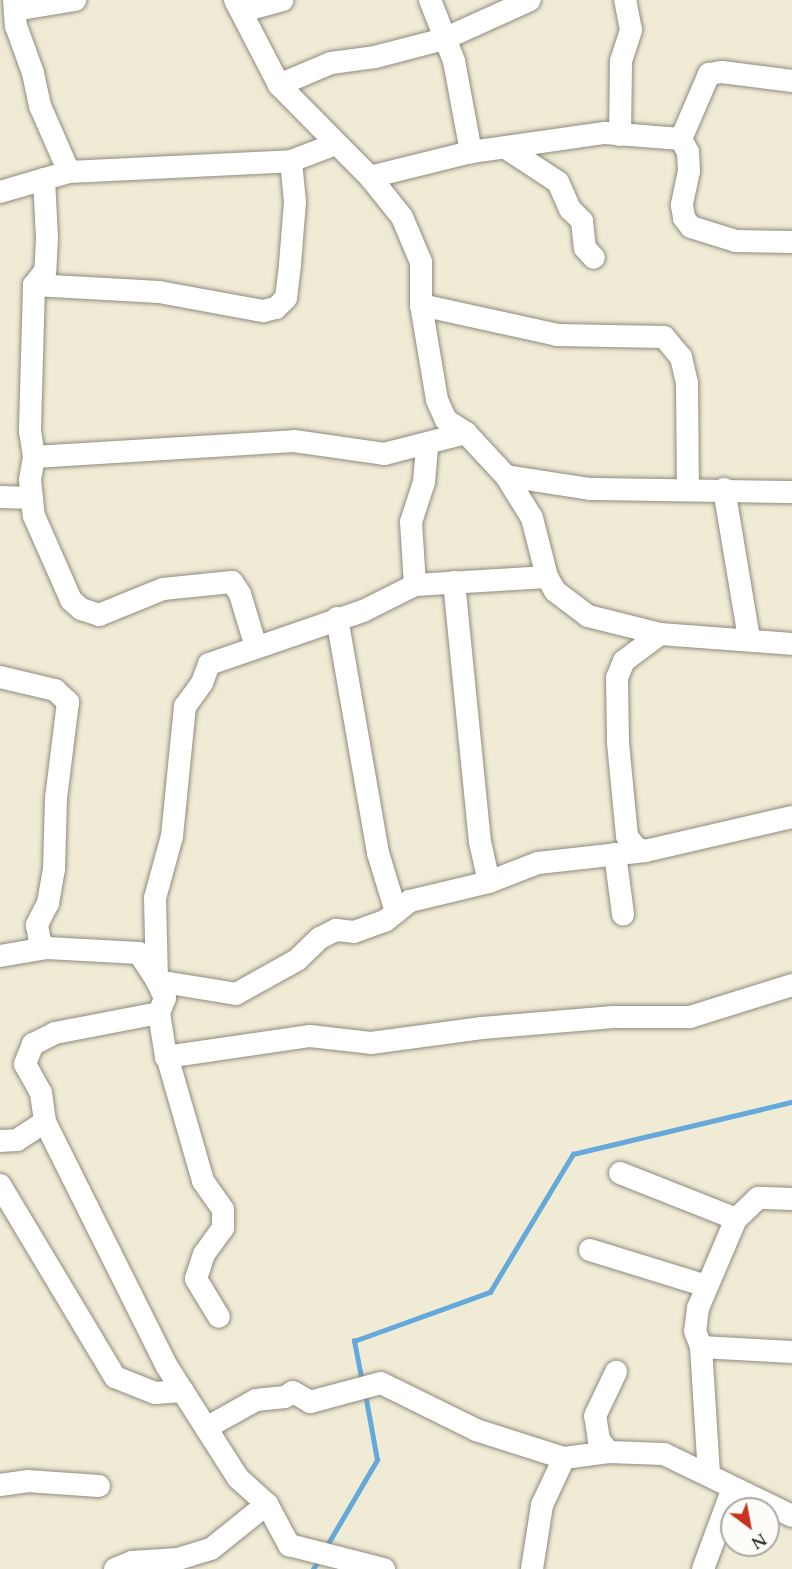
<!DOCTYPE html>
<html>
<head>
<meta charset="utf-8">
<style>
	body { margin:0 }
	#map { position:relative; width:792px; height:1569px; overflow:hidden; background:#f0ebd4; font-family:Cardo,serif }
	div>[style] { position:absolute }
	.stream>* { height:4.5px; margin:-2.25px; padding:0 2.25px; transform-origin:2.25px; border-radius:2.25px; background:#65a8da }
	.roads { filter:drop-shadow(0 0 2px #8e8b80) drop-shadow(0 0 2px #8e8b80) }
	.minor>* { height:22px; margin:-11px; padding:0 11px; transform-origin:11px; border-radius:11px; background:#fff }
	span { translate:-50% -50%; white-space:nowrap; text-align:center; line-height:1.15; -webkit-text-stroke:6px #fdfcf7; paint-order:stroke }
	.north { position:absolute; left:720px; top:1497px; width:60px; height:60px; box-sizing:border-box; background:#fdfcf7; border:2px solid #a9a8a5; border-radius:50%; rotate:148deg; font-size:16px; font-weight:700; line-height:24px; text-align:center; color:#2b2b2b }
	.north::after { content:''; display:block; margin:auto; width:21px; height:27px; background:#c8321e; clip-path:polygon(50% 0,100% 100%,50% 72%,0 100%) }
</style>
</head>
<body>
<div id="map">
	<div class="stream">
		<i style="left:362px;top:1382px;width:42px;rotate:-101deg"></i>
		<i style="left:354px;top:1341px;width:145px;rotate:-19.8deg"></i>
		<i style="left:490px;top:1292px;width:161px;rotate:-59deg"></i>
		<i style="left:573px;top:1154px;width:225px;rotate:-13.4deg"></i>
		<i style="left:326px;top:1547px;width:101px;rotate:-59.6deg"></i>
		<i style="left:377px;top:1460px;width:67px;rotate:-100.3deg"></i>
		<i style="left:313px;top:1569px;width:11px;rotate:-56deg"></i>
	</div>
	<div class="roads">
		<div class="minor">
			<i style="left:14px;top:0;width:26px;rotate:86deg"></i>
			<i style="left:16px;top:26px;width:50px;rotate:70.1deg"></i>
			<i style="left:33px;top:73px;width:34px;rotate:78deg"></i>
			<i style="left:40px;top:106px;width:72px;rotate:66.3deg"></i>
			<i style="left:235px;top:0;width:96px;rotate:62.6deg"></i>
			<i style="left:279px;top:85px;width:129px;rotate:45.3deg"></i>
			<i style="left:370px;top:177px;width:51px;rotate:51.3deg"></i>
			<i style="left:402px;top:217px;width:49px;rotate:67.1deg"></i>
			<i style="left:421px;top:262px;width:43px;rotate:90deg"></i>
			<i style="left:421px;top:305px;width:96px;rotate:80.4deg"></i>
			<i style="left:437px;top:400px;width:22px;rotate:66deg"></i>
			<i style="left:446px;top:420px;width:24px;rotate:33deg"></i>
			<i style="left:466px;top:433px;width:59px;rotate:47.1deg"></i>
			<i style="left:506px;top:476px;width:49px;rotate:58.2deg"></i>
			<i style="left:532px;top:518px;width:61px;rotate:75.7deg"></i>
			<i style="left:547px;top:577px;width:16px;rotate:60deg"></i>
			<i style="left:555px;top:591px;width:41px;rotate:37.1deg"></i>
			<i style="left:588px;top:616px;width:74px;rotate:14deg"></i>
			<i style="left:660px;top:634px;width:132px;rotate:4.3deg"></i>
			<i style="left:430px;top:0;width:66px;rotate:68.5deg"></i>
			<i style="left:454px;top:61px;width:93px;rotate:79.4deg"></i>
			<i style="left:15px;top:10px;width:61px;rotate:-9.5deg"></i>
			<i style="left:243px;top:11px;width:41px;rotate:-15.4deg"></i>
			<i style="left:279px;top:85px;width:56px;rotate:-22.9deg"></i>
			<i style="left:331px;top:63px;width:44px;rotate:-7.8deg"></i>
			<i style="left:375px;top:57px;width:71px;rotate:-14.6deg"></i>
			<i style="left:444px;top:39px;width:94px;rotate:-24.4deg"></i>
			<i style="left:620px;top:135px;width:74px;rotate:-89.2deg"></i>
			<i style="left:621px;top:61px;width:33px;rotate:-72deg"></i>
			<i style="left:631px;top:30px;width:31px;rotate:-101deg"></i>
			<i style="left:681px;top:139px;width:71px;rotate:-66.7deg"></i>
			<i style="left:709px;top:74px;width:13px;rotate:-9deg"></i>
			<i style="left:722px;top:72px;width:71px;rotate:7.3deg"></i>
			<i style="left:506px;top:148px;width:62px;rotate:33.2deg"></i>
			<i style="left:558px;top:182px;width:30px;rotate:66deg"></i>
			<i style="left:570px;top:209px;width:17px;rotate:45deg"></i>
			<i style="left:582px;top:221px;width:27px;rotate:84deg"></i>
			<i style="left:585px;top:248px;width:13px;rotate:48deg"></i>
			<i style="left:370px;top:177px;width:104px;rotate:-13.9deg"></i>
			<i style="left:471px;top:152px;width:135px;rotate:-8.1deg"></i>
			<i style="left:605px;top:133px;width:76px;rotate:4.5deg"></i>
			<i style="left:681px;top:139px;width:15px;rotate:62deg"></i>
			<i style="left:688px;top:152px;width:19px;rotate:87deg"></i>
			<i style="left:689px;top:171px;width:35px;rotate:102deg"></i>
			<i style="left:682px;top:205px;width:13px;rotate:81deg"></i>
			<i style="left:684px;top:218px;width:11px;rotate:52deg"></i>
			<i style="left:691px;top:227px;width:47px;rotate:17.3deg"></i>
			<i style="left:736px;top:241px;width:56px;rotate:1deg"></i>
			<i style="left:44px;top:179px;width:59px;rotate:87.1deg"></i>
			<i style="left:47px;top:238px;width:33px;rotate:93deg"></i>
			<i style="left:45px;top:271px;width:18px;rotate:128deg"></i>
			<i style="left:34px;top:285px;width:146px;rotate:91.6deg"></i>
			<i style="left:30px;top:431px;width:26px;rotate:81deg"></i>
			<i style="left:34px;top:457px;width:23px;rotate:100deg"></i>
			<i style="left:30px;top:480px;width:36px;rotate:84deg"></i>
			<i style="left:34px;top:516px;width:92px;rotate:66.2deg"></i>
			<i style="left:71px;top:600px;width:13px;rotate:42deg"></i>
			<i style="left:81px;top:609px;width:19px;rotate:18deg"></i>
			<i style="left:99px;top:615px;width:69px;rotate:-22.1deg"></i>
			<i style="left:163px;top:589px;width:69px;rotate:-5.8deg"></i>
			<i style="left:232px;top:582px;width:14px;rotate:56deg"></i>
			<i style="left:240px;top:594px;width:55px;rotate:73.2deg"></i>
			<i style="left:0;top:192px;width:72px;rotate:-16.2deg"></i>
			<i style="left:69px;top:172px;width:222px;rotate:-2.8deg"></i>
			<i style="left:291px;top:161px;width:48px;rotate:-20.7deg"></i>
			<i style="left:34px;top:285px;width:125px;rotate:3.2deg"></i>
			<i style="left:159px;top:292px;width:106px;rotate:10.4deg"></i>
			<i style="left:263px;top:311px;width:13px;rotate:-13deg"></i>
			<i style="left:276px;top:308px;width:14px;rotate:-45deg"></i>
			<i style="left:286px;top:298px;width:34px;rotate:-83deg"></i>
			<i style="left:290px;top:264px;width:62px;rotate:-85.4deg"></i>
			<i style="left:295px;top:202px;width:41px;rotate:-95.6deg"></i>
			<i style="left:421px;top:305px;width:139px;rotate:12.4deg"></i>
			<i style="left:557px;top:335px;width:107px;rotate:1.1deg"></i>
			<i style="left:664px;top:337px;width:26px;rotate:50deg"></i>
			<i style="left:681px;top:357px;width:27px;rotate:77deg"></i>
			<i style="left:687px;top:383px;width:105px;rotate:89.5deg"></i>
			<i style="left:34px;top:457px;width:260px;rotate:-3.5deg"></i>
			<i style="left:294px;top:441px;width:91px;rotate:8.2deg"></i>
			<i style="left:384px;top:454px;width:85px;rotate:-14.4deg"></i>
			<i style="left:506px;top:476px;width:85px;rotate:8.8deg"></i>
			<i style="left:590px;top:489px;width:202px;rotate:0.9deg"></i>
			<i style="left:724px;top:489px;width:151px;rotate:80.5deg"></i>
			<i style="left:0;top:497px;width:32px;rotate:2deg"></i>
			<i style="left:547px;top:577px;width:132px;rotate:176.5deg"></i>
			<i style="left:415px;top:585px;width:58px;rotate:153.4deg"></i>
			<i style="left:363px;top:611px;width:163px;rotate:161deg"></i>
			<i style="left:209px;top:664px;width:20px;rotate:110deg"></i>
			<i style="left:202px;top:683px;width:29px;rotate:126deg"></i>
			<i style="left:185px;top:706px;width:131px;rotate:95.7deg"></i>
			<i style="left:172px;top:836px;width:64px;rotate:105.3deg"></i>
			<i style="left:155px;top:898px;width:83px;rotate:88.6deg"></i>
			<i style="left:157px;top:981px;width:19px;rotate:65deg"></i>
			<i style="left:165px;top:998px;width:16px;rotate:112deg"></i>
			<i style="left:159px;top:1013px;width:45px;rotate:81deg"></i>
			<i style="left:166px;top:1057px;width:146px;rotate:-8.3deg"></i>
			<i style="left:310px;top:1036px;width:61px;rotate:6.5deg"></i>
			<i style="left:371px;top:1043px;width:112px;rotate:-7.7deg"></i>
			<i style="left:482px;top:1028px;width:132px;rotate:-4.8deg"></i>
			<i style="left:614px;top:1017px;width:76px"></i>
			<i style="left:690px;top:1017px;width:107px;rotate:-17.4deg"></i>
			<i style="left:454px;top:582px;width:261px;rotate:84.3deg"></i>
			<i style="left:480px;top:842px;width:41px;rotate:77.3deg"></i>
			<i style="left:415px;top:585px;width:63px;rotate:-93.6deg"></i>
			<i style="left:411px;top:522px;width:42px;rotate:-72deg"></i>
			<i style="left:424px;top:482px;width:36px;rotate:-85deg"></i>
			<i style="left:337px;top:618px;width:239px;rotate:80.1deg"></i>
			<i style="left:378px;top:853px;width:62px;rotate:73deg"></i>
			<i style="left:0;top:677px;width:57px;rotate:13.3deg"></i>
			<i style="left:55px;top:690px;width:18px;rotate:43deg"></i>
			<i style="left:68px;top:702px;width:97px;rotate:97.1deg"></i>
			<i style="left:56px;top:798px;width:71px;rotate:91.6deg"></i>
			<i style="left:54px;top:869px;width:35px;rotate:100deg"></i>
			<i style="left:48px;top:903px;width:25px;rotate:117deg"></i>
			<i style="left:37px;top:925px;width:17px;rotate:80deg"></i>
			<i style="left:40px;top:942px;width:9px;rotate:41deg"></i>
			<i style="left:645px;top:851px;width:9px;rotate:-162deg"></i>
			<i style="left:636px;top:848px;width:15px;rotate:-127deg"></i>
			<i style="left:627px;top:836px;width:94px;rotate:-95.5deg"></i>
			<i style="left:618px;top:742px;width:64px;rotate:-90.9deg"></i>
			<i style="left:617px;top:678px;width:18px;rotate:-68deg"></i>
			<i style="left:624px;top:661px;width:45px;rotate:-36.9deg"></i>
			<i style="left:615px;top:854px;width:61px;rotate:82.4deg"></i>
			<i style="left:0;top:956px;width:48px;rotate:-9.7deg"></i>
			<i style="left:47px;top:948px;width:92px;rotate:3.1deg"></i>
			<i style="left:139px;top:953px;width:33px;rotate:57deg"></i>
			<i style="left:157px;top:981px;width:80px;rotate:9.3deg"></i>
			<i style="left:236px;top:994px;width:70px;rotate:-29.1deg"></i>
			<i style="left:297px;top:960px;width:32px;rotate:-44deg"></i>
			<i style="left:320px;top:938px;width:18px;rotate:-27deg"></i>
			<i style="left:336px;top:930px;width:18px;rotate:6deg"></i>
			<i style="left:354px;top:932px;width:33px;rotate:-20deg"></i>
			<i style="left:385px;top:921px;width:32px;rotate:-39deg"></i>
			<i style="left:410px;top:901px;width:81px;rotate:-13.5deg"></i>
			<i style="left:489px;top:882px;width:53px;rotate:-21.2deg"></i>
			<i style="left:538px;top:863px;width:108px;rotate:-6.4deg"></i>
			<i style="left:645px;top:851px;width:151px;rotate:-13deg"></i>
			<i style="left:159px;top:1013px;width:106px;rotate:169.1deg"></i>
			<i style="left:55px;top:1033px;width:25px;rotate:153deg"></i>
			<i style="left:33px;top:1044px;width:22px;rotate:112deg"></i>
			<i style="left:25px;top:1064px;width:33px;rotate:61deg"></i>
			<i style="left:41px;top:1093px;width:29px;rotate:82deg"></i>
			<i style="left:45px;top:1122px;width:271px;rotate:63.5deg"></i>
			<i style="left:166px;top:1365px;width:134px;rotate:57.5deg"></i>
			<i style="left:238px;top:1478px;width:39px;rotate:42deg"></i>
			<i style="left:267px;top:1504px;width:47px;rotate:61.8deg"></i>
			<i style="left:289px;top:1545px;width:98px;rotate:14.2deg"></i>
			<i style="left:167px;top:1056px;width:130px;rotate:73.9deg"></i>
			<i style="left:203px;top:1181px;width:35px;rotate:55deg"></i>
			<i style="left:223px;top:1210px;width:18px;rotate:90deg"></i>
			<i style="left:223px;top:1228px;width:32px;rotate:126deg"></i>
			<i style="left:204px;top:1254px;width:26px;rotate:108deg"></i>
			<i style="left:196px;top:1279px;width:44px;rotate:58.8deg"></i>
			<i style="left:0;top:1141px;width:17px;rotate:-3deg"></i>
			<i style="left:17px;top:1140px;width:33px;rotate:-33deg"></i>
			<i style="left:620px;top:1173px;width:125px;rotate:21.6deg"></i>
			<i style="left:0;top:1185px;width:224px;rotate:59.1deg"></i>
			<i style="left:115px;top:1377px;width:43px;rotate:21.8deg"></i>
			<i style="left:155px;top:1393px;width:28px;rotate:-4deg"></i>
			<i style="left:792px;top:1199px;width:34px;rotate:-178deg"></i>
			<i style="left:758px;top:1198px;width:30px;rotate:136deg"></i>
			<i style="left:736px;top:1219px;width:97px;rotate:113.1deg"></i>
			<i style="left:698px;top:1308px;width:23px;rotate:97deg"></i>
			<i style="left:695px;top:1331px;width:17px;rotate:69deg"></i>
			<i style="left:701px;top:1347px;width:91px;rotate:3.1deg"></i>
			<i style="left:590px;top:1250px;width:121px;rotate:17.2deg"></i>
			<i style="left:701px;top:1347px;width:126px;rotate:86.4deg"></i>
			<i style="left:206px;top:1428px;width:57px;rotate:-29.2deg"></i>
			<i style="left:256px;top:1400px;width:29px;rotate:-6deg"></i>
			<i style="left:285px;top:1397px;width:9px;rotate:-32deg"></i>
			<i style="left:293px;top:1392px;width:20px;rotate:30deg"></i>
			<i style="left:310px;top:1402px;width:73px;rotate:-15deg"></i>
			<i style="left:381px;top:1383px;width:106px;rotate:26.3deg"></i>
			<i style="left:476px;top:1430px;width:92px;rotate:17.7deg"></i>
			<i style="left:564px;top:1458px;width:45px;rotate:-7.6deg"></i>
			<i style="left:609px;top:1452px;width:55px;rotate:2.1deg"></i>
			<i style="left:664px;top:1454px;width:142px;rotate:25.8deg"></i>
			<i style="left:609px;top:1452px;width:16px;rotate:-130deg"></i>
			<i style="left:599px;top:1440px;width:24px;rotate:-99deg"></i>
			<i style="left:595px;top:1416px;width:49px;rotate:-64.5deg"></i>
			<i style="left:0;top:1485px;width:27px;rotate:-8deg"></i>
			<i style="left:27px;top:1481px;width:72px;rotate:4deg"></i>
			<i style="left:115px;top:1569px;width:18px;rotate:-22deg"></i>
			<i style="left:132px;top:1562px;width:46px;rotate:-3.7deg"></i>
			<i style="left:178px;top:1559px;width:34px;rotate:-17deg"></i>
			<i style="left:211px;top:1549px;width:72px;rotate:-38.8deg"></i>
			<i style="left:532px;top:1569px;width:65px;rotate:-81.1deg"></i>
			<i style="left:542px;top:1505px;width:52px;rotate:-64.9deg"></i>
			<i style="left:703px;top:1569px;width:86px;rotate:-69.7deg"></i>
		</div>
	</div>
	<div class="north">N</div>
</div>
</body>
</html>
